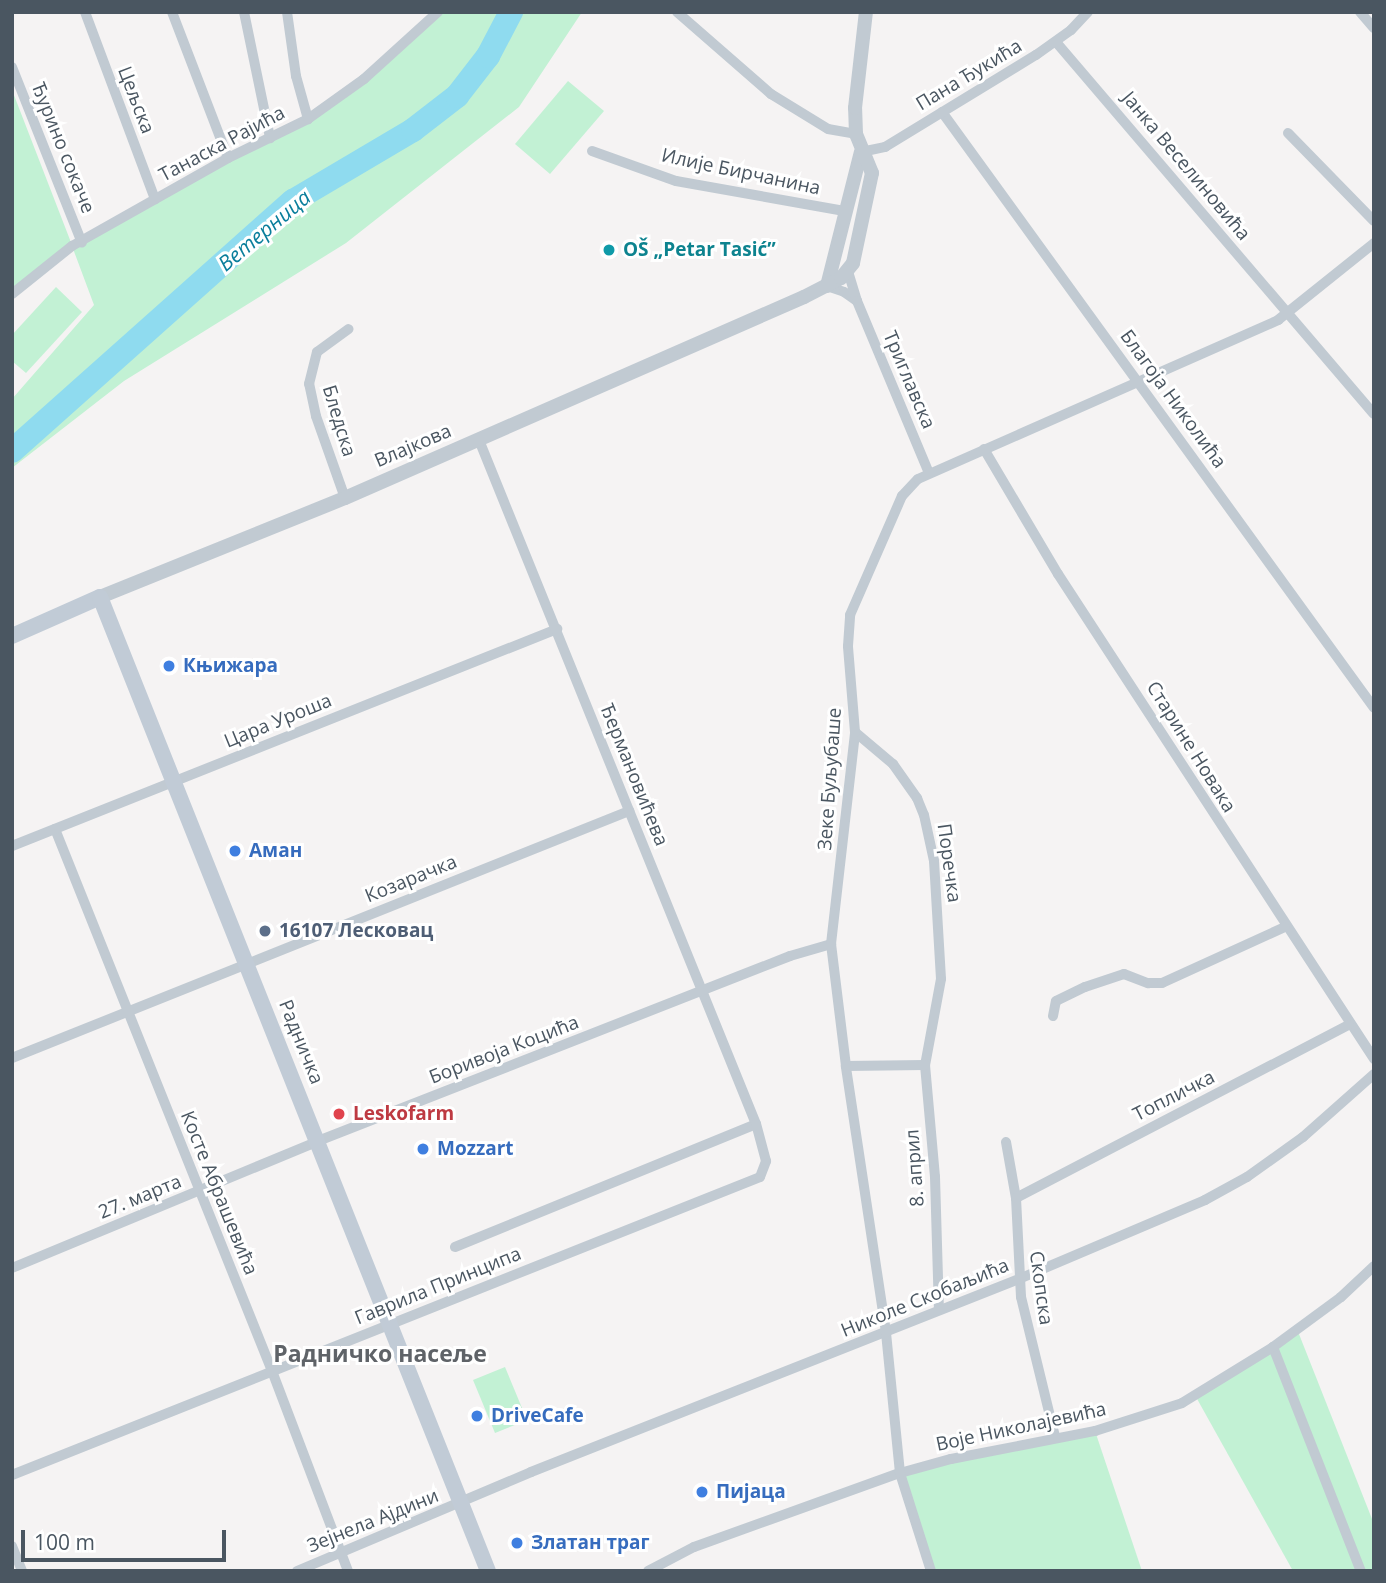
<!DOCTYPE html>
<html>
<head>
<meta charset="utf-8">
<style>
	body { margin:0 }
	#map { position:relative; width:1386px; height:1583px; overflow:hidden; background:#f5f3f3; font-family:"Open Sans",sans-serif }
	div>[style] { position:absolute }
	.green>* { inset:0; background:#c2f1d4 }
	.river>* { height:24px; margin:-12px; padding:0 12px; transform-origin:12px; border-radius:12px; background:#8fdbef }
	.minor>* { height:10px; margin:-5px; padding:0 5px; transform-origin:5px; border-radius:5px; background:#c1cad2 }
	.tertiary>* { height:14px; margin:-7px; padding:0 7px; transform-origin:7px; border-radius:7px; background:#c1cad2 }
	.secondary>* { height:16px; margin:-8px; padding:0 8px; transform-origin:8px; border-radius:8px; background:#c1cbd6 }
	.dots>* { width:19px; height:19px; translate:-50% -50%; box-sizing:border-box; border:4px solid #fff; border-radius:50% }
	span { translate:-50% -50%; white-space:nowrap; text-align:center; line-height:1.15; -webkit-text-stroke:6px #fff; paint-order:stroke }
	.street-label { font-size:19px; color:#4a5661 }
	.culture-label { font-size:19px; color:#0d838f; font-weight:700 }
	.left { translate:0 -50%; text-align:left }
	.shop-label { font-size:19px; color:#366cbe; font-weight:700 }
	.service-label { font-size:19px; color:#4e5e75; font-weight:700 }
	.health-label { font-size:19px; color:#be3a42; font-weight:700 }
	.water-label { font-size:21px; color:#0a7e9c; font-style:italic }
	.quarter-label { font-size:23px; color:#5f6368; font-weight:700 }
	.frame { position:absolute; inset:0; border:14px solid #4a5661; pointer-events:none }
	.scale { position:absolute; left:21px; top:1530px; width:205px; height:32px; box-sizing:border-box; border:4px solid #4a5661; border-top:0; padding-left:9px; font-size:21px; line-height:24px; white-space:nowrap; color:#4a5661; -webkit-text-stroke:5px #fff; paint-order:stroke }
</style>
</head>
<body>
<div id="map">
	<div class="green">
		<i style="clip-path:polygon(438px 12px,582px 12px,519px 107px,346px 243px,124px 381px,12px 468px,12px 399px,94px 305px,72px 246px,12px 294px,12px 90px,72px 245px,308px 119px)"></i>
		<i style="clip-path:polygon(568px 81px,604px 111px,550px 174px,515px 144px)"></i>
		<i style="clip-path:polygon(56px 287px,82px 312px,26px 373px,12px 361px,12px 335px)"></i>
		<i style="clip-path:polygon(1297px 1329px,1374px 1524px,1374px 1571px,1293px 1571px,1196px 1397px)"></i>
		<i style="clip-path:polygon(505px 1367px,527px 1420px,495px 1433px,473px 1380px)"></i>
		<i style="clip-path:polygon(1095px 1431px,1142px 1571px,932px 1571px,900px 1473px)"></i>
	</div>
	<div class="river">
		<i style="left:12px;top:451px;width:376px;rotate:-41.7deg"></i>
		<i style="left:293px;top:201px;width:139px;rotate:-30.6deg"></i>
		<i style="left:413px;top:130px;width:56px;rotate:-37.7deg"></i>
		<i style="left:457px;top:96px;width:51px;rotate:-52.2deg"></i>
		<i style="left:488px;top:56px;width:50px;rotate:-62.4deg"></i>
	</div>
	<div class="minor">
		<i style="left:85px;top:12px;width:200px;rotate:69.5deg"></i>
		<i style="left:172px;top:12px;width:156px;rotate:69deg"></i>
		<i style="left:244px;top:12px;width:129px;rotate:78.3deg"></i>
		<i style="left:287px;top:12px;width:65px;rotate:82deg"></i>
		<i style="left:296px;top:76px;width:45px;rotate:74.4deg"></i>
		<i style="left:677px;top:12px;width:125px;rotate:41.1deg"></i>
		<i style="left:771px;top:94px;width:67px;rotate:31.6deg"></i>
		<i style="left:828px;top:129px;width:28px;rotate:10deg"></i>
		<i style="left:1360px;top:12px;width:21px;rotate:49deg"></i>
		<i style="left:1056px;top:42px;width:489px;rotate:49.5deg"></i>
		<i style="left:12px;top:67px;width:189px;rotate:68.3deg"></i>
		<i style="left:942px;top:112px;width:736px;rotate:54.06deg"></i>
		<i style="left:1288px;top:133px;width:123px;rotate:45.7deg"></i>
		<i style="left:592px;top:151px;width:89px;rotate:19.7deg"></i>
		<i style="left:676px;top:181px;width:171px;rotate:10.1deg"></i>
		<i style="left:861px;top:152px;width:25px;rotate:-12deg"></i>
		<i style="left:885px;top:147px;width:177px;rotate:-31.4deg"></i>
		<i style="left:1036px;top:55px;width:43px;rotate:-35.5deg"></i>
		<i style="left:1071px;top:30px;width:25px;rotate:-47deg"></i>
		<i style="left:827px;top:286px;width:18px;rotate:19deg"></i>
		<i style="left:844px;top:292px;width:16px;rotate:35deg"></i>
		<i style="left:857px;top:301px;width:30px;rotate:-107deg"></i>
		<i style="left:12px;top:294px;width:77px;rotate:-38.7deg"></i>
		<i style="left:72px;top:246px;width:179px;rotate:-29.4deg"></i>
		<i style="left:228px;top:158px;width:89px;rotate:-26deg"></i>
		<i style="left:308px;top:119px;width:69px;rotate:-35.5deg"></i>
		<i style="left:364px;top:79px;width:100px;rotate:-42.2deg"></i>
		<i style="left:857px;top:301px;width:186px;rotate:67.3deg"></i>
		<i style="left:984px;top:449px;width:145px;rotate:59.4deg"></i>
		<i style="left:1058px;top:574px;width:579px;rotate:56.91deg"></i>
		<i style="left:345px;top:498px;width:87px;rotate:-109.5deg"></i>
		<i style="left:316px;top:416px;width:33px;rotate:-102deg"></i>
		<i style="left:309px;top:384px;width:33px;rotate:-76deg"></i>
		<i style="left:317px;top:352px;width:39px;rotate:-36deg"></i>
		<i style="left:855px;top:732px;width:50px;rotate:40.1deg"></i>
		<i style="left:893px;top:764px;width:42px;rotate:54.8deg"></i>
		<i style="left:917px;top:798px;width:18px;rotate:68deg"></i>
		<i style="left:924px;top:815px;width:47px;rotate:77.7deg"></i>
		<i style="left:934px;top:861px;width:118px;rotate:86.6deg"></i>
		<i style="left:941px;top:979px;width:87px;rotate:100.5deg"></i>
		<i style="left:925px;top:1065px;width:112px;rotate:84.9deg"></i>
		<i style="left:935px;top:1177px;width:133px;rotate:88.3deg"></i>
		<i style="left:55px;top:829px;width:584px;rotate:68.18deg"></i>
		<i style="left:272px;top:1371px;width:214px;rotate:69.2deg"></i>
		<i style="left:12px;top:846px;width:587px;rotate:-21.71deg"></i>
		<i style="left:1053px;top:1016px;width:15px;rotate:-79deg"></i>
		<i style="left:1056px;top:1001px;width:32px;rotate:-26deg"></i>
		<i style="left:1085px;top:987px;width:41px;rotate:-18.4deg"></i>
		<i style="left:1124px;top:974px;width:26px;rotate:21deg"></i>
		<i style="left:1148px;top:983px;width:14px"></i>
		<i style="left:1162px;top:983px;width:135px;rotate:-24.5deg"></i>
		<i style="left:12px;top:1058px;width:665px;rotate:-21.82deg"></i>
		<i style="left:846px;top:1066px;width:79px;rotate:-0.7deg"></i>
		<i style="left:1006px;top:1142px;width:57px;rotate:79.9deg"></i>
		<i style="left:1016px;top:1198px;width:99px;rotate:87.1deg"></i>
		<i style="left:1021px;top:1297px;width:144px;rotate:76.3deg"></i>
		<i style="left:1016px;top:1198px;width:375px;rotate:-27.5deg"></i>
		<i style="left:455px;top:1247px;width:325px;rotate:-22.2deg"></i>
		<i style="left:756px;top:1124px;width:738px;rotate:-112.05deg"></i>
		<i style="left:12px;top:1268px;width:331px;rotate:-22.5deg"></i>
		<i style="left:318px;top:1141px;width:507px;rotate:-21.4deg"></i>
		<i style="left:790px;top:956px;width:43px;rotate:-16.3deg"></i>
		<i style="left:1273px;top:1347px;width:241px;rotate:68.6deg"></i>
		<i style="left:12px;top:1475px;width:805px;rotate:-21.72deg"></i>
		<i style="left:760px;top:1177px;width:17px;rotate:-69deg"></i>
		<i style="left:766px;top:1161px;width:38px;rotate:-105deg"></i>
		<i style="left:12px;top:1546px;width:27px;rotate:68deg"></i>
		<i style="left:297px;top:1571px;width:254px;rotate:-22.9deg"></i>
		<i style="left:531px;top:1472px;width:525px;rotate:-21.58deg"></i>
		<i style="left:1019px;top:1279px;width:202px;rotate:-23deg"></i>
		<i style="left:1205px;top:1200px;width:48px;rotate:-28.7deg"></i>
		<i style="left:1247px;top:1177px;width:69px;rotate:-35.5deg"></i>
		<i style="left:1303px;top:1137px;width:95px;rotate:-41.6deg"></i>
		<i style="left:648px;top:1571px;width:52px;rotate:-27.6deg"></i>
		<i style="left:694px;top:1547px;width:219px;rotate:-19.8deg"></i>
		<i style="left:900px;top:1473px;width:53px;rotate:-15.4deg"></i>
		<i style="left:951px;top:1459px;width:147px;rotate:-11deg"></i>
		<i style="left:1095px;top:1431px;width:91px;rotate:-17.8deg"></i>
		<i style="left:1182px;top:1403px;width:107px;rotate:-31.6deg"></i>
		<i style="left:1273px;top:1347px;width:84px;rotate:-36.3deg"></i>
		<i style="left:1341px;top:1297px;width:45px;rotate:-43.2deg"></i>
		<i style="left:931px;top:1571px;width:103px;rotate:-107.6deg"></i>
		<i style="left:900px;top:1473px;width:142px;rotate:-95.7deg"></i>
		<i style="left:886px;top:1332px;width:269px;rotate:-98.6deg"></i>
		<i style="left:846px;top:1066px;width:123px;rotate:-97deg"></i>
		<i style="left:831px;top:944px;width:213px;rotate:-83.5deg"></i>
		<i style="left:855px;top:732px;width:86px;rotate:-94.7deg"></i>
		<i style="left:848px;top:646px;width:31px;rotate:-86deg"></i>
		<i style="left:850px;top:615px;width:130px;rotate:-66.4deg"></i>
		<i style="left:902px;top:496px;width:23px;rotate:-47deg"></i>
		<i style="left:918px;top:479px;width:394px;rotate:-23.8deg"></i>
		<i style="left:1278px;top:320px;width:123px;rotate:-38.7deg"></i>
	</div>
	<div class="tertiary">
		<i style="left:827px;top:286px;width:138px;rotate:-75.8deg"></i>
		<i style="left:100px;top:597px;width:264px;rotate:-22deg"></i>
		<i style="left:345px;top:498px;width:501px;rotate:-23.65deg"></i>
		<i style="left:804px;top:297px;width:42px;rotate:-27.2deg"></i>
		<i style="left:841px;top:278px;width:19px;rotate:-51deg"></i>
		<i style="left:853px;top:263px;width:92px;rotate:-78.1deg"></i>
		<i style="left:872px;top:173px;width:42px;rotate:-112.3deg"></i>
		<i style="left:856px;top:134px;width:26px;rotate:-92deg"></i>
		<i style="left:855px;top:108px;width:97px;rotate:-83.5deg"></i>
	</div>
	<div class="secondary">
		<i style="left:12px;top:636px;width:96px;rotate:-23.9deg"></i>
		<i style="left:100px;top:597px;width:1048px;rotate:68.28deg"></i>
	</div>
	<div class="dots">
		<i style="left:609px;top:250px;background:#0f9aa8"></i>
		<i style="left:169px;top:666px;background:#3f7fe0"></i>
		<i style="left:235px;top:851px;background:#3f7fe0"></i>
		<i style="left:265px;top:931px;background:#5c6f8a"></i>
		<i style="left:339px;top:1114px;background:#e0444e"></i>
		<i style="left:423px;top:1149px;background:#3f7fe0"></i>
		<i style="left:477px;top:1416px;background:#3f7fe0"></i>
		<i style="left:702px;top:1492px;background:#3f7fe0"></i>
		<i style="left:517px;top:1543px;background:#3f7fe0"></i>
	</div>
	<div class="street-label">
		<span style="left:969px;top:75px;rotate:-31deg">Пана Ђукића</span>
		<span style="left:136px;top:100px;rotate:69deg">Цељска</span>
		<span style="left:222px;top:144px;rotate:-28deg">Танаска Рајића</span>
		<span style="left:63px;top:148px;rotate:68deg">Ђурино сокаче</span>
		<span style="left:1186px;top:166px;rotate:50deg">Јанка Веселиновића</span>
		<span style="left:741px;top:172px;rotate:12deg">Илије Бирчанина</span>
		<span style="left:909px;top:380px;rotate:67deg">Триглавска</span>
		<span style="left:1173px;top:399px;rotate:54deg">Благоја Николића</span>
		<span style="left:339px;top:421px;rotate:73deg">Бледска</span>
		<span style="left:413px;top:446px;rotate:-23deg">Влајкова</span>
		<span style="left:278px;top:721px;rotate:-22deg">Цара Уроша</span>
		<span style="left:1191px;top:747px;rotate:58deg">Старине Новака</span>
		<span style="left:634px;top:775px;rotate:68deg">Ђермановићева</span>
		<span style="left:830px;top:779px;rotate:-86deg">Зеке Буљубаше</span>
		<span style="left:949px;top:863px;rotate:82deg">Поречка</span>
		<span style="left:411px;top:879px;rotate:-22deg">Козарачка</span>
		<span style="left:301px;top:1042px;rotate:68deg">Радничка</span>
		<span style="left:504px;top:1050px;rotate:-21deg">Боривоја Коцића</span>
		<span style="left:1174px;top:1096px;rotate:-27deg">Топличка</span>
		<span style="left:915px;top:1168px;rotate:-94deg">8. април</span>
		<span style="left:219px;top:1193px;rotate:68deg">Косте Абрашевића</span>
		<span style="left:140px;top:1197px;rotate:-22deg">27. марта</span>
		<span style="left:438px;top:1286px;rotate:-22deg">Гаврила Принципа</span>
		<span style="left:1041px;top:1288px;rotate:82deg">Скопска</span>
		<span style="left:925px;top:1298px;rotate:-22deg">Николе Скобаљића</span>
		<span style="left:1021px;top:1427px;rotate:-12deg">Воје Николајевића</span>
		<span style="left:373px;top:1521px;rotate:-22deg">Зејнела Ајдини</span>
	</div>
	<div class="culture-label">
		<span class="left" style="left:623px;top:250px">OŠ „Petar Tasić”</span>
	</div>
	<div class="shop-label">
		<span class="left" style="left:183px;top:666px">Књижара</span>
		<span class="left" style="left:249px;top:851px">Аман</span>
		<span class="left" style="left:437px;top:1149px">Mozzart</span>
		<span class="left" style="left:491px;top:1416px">DriveCafe</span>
		<span class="left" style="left:716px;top:1492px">Пијаца</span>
		<span class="left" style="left:531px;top:1543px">Златан траг</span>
	</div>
	<div class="service-label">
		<span class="left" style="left:279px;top:931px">16107 Лесковац</span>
	</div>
	<div class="health-label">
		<span class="left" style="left:353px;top:1114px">Leskofarm</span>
	</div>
	<div class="water-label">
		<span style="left:264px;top:230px;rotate:-40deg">Ветерница</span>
	</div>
	<div class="quarter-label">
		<span style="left:380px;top:1353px">Радничко насеље</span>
	</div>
	<div class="frame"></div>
	<div class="scale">100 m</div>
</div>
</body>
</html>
